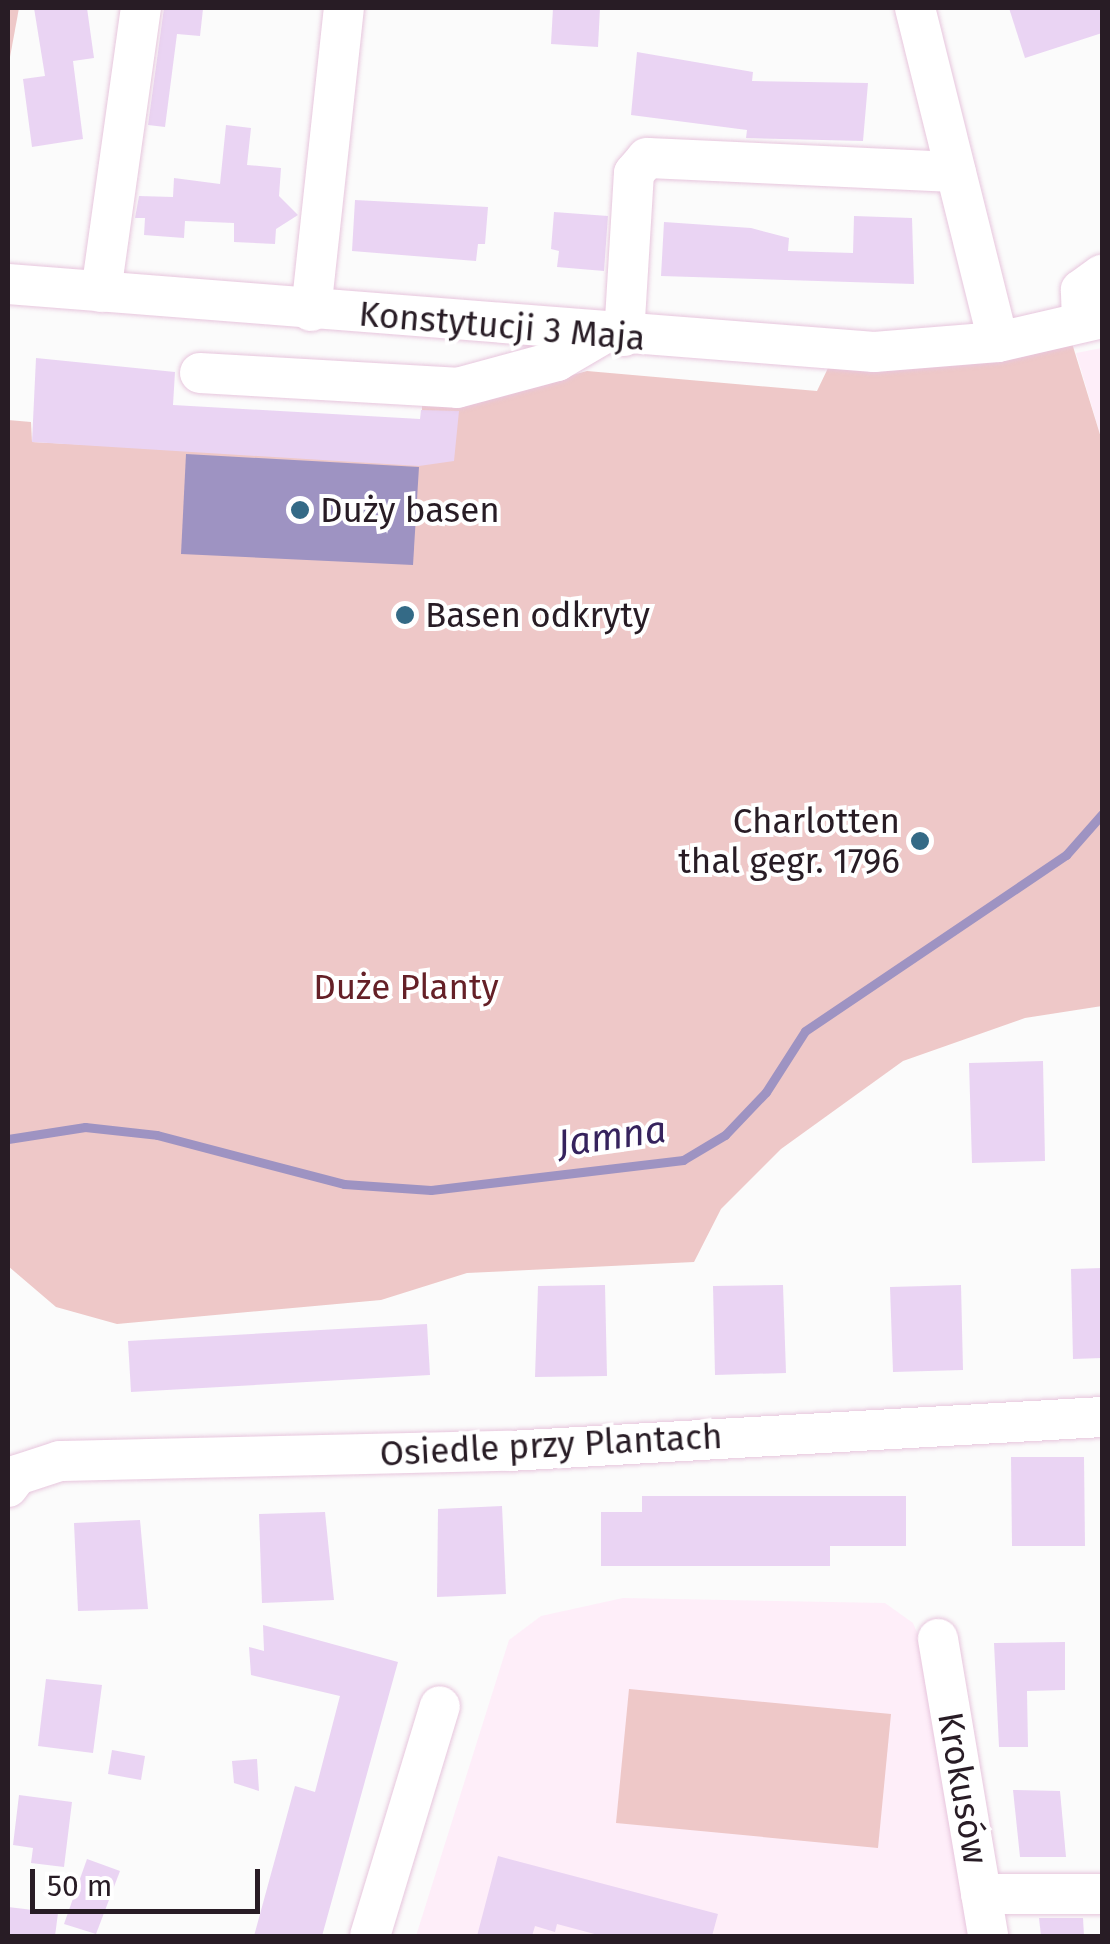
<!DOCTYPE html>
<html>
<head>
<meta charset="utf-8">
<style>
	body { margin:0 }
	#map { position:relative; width:1110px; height:1944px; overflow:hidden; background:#fbfbfb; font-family:"Fira Sans",sans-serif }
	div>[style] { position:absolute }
	.built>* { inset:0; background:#feeef9 }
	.green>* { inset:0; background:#eec8c8 }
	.water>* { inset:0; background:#9e93c2 }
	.stream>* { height:9px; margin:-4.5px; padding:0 4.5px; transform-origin:4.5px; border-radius:4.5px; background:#9e93c2 }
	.building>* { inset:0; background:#ead4f3 }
	.roads { filter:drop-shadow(0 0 2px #e7c6dd) drop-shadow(0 0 2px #e7c6dd) }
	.minor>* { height:40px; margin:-20px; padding:0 20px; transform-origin:20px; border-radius:20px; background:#fff }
	.dots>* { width:28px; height:28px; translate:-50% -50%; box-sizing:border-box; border:5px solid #fff; border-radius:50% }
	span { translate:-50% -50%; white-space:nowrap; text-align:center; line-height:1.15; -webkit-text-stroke:8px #fff; paint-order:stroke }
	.street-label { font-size:35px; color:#281c25 }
	.poi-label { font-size:35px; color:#281c25 }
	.left { translate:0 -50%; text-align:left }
	.right { translate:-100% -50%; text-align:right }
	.park-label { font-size:35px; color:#652027 }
	.water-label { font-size:38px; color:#36235d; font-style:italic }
	.frame { position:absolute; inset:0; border:10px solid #281c25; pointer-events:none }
	.scale { position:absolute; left:30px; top:1869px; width:230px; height:45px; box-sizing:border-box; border:5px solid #281c25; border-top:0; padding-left:12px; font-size:30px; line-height:35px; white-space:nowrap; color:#281c25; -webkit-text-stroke:8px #fff; paint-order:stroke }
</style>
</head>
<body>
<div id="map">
	<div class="built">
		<i style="clip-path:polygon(1102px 348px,1102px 441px,1076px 353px)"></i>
		<i style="clip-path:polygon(623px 1598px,885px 1603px,913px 1623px,935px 1673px,973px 1936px,416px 1936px,509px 1640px,541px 1616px)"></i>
	</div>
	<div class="green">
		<i style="clip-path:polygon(8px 8px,19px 8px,8px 68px)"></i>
		<i style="clip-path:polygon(1071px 340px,1102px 441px,1102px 1006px,1025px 1018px,903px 1061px,781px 1149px,721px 1209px,694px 1262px,467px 1273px,381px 1300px,117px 1324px,56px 1307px,8px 1266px,8px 420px,31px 422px,32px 442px,170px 449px,422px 419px,422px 404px,459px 406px,587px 371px,817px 391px,829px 366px)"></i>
		<i style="clip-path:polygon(629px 1689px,891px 1714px,878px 1848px,616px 1823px)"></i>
	</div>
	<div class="water">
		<i style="clip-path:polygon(186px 454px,419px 467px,413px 565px,181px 554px)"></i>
	</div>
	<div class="stream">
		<i style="left:8px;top:1139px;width:78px;rotate:-8.9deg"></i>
		<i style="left:85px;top:1127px;width:72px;rotate:6.3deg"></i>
		<i style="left:157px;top:1135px;width:193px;rotate:14.7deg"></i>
		<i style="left:344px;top:1184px;width:87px;rotate:3.9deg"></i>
		<i style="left:431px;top:1190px;width:254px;rotate:-6.8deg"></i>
		<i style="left:683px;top:1160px;width:49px;rotate:-30.8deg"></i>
		<i style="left:725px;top:1135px;width:59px;rotate:-46.4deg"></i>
		<i style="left:766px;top:1092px;width:72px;rotate:-57.4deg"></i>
		<i style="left:805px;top:1031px;width:315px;rotate:-34deg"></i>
		<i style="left:1066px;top:855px;width:55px;rotate:-48.7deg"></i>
	</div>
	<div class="building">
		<i style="clip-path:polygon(34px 8px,87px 8px,94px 58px,73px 61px,83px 139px,32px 147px,23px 79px,45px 76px)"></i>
		<i style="clip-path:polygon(164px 8px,203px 9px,200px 36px,177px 34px,165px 127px,148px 125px)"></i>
		<i style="clip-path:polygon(553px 8px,600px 8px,598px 47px,551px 44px)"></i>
		<i style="clip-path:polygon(1009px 8px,1102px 8px,1102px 33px,1025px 58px)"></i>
		<i style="clip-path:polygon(637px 52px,753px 72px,752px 81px,868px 83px,863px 141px,746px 138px,747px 130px,631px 115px)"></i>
		<i style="clip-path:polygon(226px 125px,251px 128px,247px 165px,281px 168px,279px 196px,298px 215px,276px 229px,275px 244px,234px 242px,234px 223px,185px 221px,184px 238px,144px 235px,145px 218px,135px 218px,139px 196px,173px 197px,174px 178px,220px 184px)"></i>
		<i style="clip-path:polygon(355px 200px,488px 207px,485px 244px,478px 244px,476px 261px,352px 251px)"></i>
		<i style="clip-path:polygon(554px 212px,608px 216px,604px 271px,557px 267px,559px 251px,551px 249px)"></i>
		<i style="clip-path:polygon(854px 216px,912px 218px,914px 284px,661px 276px,664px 222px,751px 228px,789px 238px,788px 251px,853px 253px)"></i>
		<i style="clip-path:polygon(36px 358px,175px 372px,173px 405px,420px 419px,421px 410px,459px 411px,454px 461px,419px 466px,32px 442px)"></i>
		<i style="clip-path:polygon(1043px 1061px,1045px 1161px,972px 1163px,969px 1063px)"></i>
		<i style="clip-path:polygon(1102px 1268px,1102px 1358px,1073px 1359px,1071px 1269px)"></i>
		<i style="clip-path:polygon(605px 1285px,607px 1376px,535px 1377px,538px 1286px)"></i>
		<i style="clip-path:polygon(783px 1285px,786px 1373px,715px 1375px,713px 1286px)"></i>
		<i style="clip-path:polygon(961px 1285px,963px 1370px,893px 1372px,890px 1287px)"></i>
		<i style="clip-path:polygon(427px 1324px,430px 1375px,131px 1392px,128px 1341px)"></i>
		<i style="clip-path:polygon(1011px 1457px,1084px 1457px,1085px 1546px,1012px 1546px)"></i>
		<i style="clip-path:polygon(642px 1496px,906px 1496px,906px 1546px,830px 1546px,830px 1566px,601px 1566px,601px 1512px,642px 1512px)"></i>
		<i style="clip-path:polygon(502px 1506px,506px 1594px,437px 1597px,438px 1509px)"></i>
		<i style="clip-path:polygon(325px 1512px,334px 1600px,262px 1603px,259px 1514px)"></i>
		<i style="clip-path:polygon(140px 1520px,148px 1609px,78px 1611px,74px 1523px)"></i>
		<i style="clip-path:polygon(263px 1625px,398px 1662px,322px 1936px,254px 1936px,295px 1786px,315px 1792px,340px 1696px,251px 1675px,249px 1647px,264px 1651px)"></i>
		<i style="clip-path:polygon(1065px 1642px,1065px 1690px,1027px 1691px,1028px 1747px,999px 1747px,994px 1643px)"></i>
		<i style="clip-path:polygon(46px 1679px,102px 1685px,93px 1753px,38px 1746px)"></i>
		<i style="clip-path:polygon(112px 1750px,145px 1756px,141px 1780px,108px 1774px)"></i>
		<i style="clip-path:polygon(257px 1759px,259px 1791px,234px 1783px,232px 1761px)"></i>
		<i style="clip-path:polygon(1013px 1790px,1060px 1791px,1066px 1857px,1020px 1857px)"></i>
		<i style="clip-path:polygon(19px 1795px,72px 1802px,64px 1867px,31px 1863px,33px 1848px,13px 1845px)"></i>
		<i style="clip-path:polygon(498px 1856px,718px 1914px,712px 1936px,602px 1936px,557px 1924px,555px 1932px,535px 1926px,532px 1936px,477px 1936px)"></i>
		<i style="clip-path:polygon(87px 1859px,120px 1871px,96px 1934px,64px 1924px)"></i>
		<i style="clip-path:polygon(8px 1907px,58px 1913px,55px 1936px,8px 1936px)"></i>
		<i style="clip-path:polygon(1039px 1918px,1083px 1918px,1084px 1936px,1041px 1936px)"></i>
	</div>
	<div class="roads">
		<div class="minor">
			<i style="left:915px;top:8px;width:344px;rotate:76deg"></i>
			<i style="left:8px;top:284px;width:869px;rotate:4.49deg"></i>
			<i style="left:874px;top:352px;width:124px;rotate:-4.6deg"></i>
			<i style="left:998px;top:342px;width:107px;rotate:-13deg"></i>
			<i style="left:101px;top:292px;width:287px;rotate:-82deg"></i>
			<i style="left:311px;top:311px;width:305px;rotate:-83.8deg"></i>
			<i style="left:1082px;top:322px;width:32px;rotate:-92deg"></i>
			<i style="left:1081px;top:290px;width:26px;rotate:-36deg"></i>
			<i style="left:624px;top:336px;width:163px;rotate:-86.5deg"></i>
			<i style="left:634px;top:173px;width:20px;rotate:-49deg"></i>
			<i style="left:647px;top:158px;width:309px;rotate:2.6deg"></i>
			<i style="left:200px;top:373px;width:257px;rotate:3.3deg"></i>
			<i style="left:457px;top:388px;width:104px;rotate:-15.1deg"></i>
			<i style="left:557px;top:361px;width:53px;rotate:-30.4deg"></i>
			<i style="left:8px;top:1487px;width:15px;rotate:-53deg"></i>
			<i style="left:17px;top:1475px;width:45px;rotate:-18deg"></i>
			<i style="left:60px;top:1461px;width:449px;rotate:-1.3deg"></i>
			<i style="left:509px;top:1451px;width:594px;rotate:-3.28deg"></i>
			<i style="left:938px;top:1639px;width:301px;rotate:80.4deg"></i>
			<i style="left:981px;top:1894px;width:121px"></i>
			<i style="left:370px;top:1936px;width:240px;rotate:-73.1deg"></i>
		</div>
	</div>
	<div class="dots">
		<i style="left:300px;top:510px;background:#346a86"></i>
		<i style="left:405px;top:615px;background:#346a86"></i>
		<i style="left:920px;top:841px;background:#346a86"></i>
	</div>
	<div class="street-label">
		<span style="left:502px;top:326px;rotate:5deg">Konstytucji 3 Maja</span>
		<span style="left:551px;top:1445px;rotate:-3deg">Osiedle przy Plantach</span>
		<span style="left:963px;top:1788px;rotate:80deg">Krokusów</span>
	</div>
	<div class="poi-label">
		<span class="left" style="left:320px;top:510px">Duży basen</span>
		<span class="left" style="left:425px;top:615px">Basen odkryty</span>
		<span class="right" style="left:900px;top:841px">Charlotten<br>thal gegr. 1796</span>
	</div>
	<div class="park-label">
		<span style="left:406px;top:987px">Duże Planty</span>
	</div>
	<div class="water-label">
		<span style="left:612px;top:1137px;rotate:-8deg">Jamna</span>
	</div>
	<div class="frame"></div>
	<div class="scale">50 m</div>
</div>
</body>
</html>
